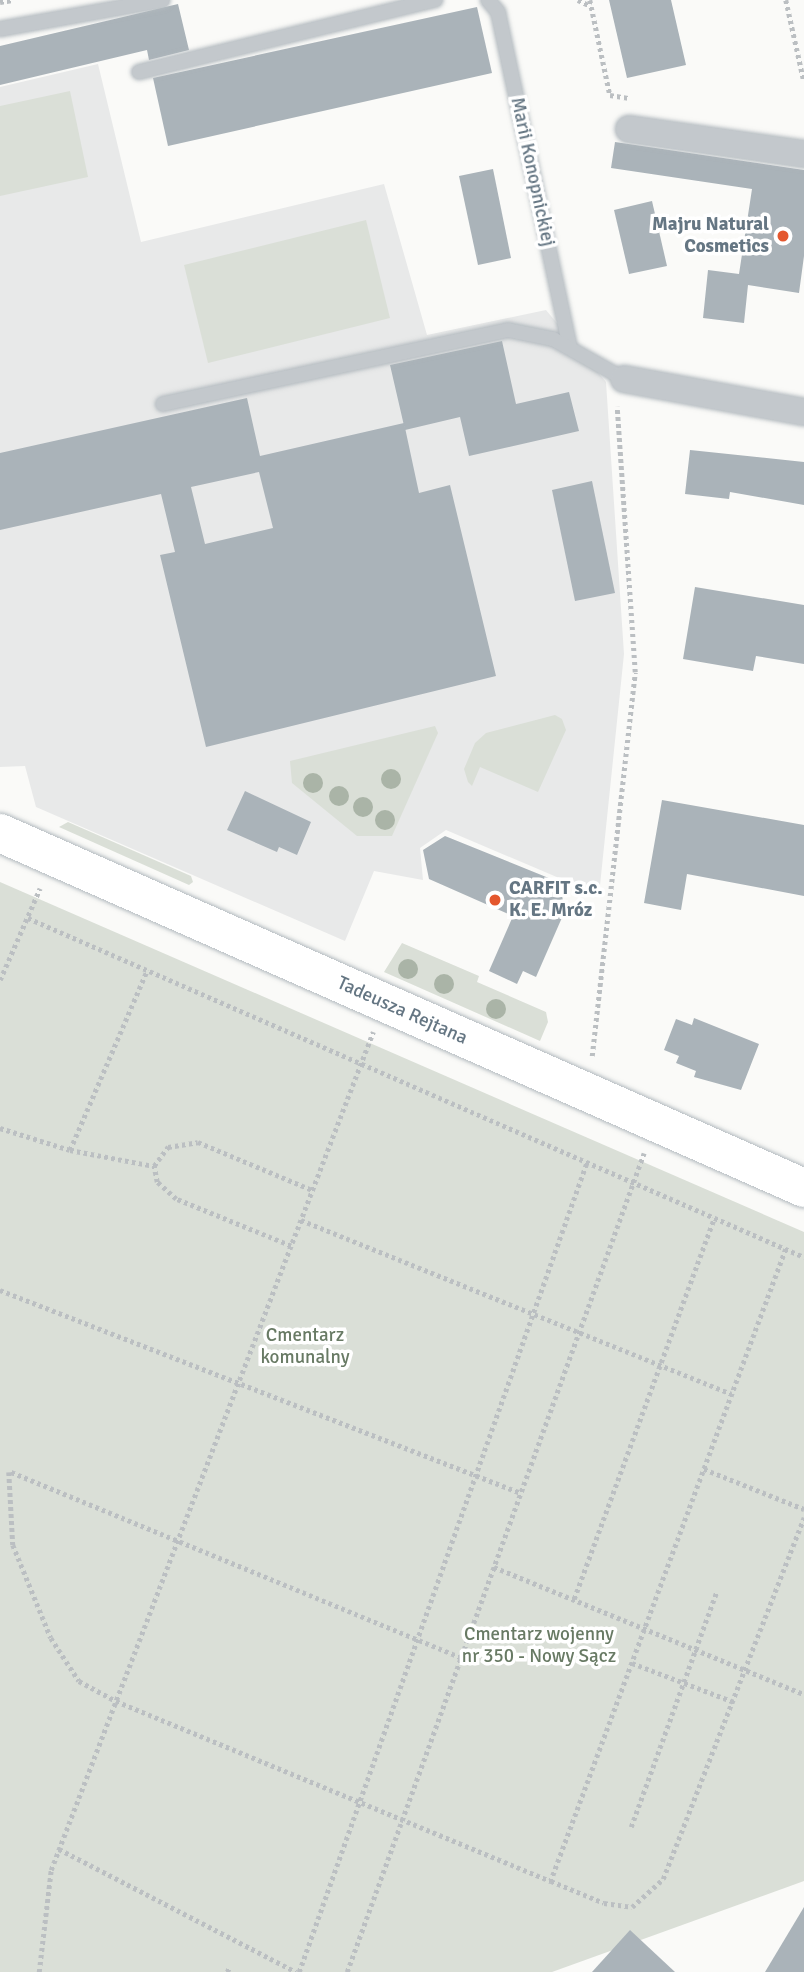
<!DOCTYPE html>
<html>
<head>
<meta charset="utf-8">
<style>
	body { margin:0 }
	#map { position:relative; width:804px; height:1972px; overflow:hidden; background:#fafaf8; font-family:Signika,sans-serif }
	div>[style] { position:absolute }
	.built>* { inset:0; background:#e8e9e9 }
	.green>* { inset:0; background:#dadfd7 }
	.building>* { inset:0; background:#aab3b9 }
	.path>* { height:4.5px; margin-top:-2.25px; transform-origin:0; background:repeating-linear-gradient(90deg,#bbbfc2 0 3.5px,transparent 0 7px) }
	.roads { filter:drop-shadow(0 0 2px #b3babf) drop-shadow(0 0 2px #b3babf) }
	.lane>* { height:14px; margin:-7px; padding:0 7px; transform-origin:7px; border-radius:7px; background:#c3c8cc }
	.street>* { height:26px; margin:-13px; padding:0 13px; transform-origin:13px; border-radius:13px; background:#c3c8cc }
	.secondary>* { height:38px; margin:-19px; padding:0 19px; transform-origin:19px; border-radius:19px; background:#fff }
	.trees>* { width:20px; height:20px; margin:-10px; border-radius:50%; background:#aab4a7 }
	.dots>* { width:19px; height:19px; translate:-50% -50%; box-sizing:border-box; border:4px solid #fff; border-radius:50% }
	span { translate:-50% -50%; white-space:nowrap; text-align:center; line-height:1.15; -webkit-text-stroke:7px #fff; paint-order:stroke }
	.street-label { font-size:19px; color:#657683 }
	.poi-label { font-size:19px; color:#657683; font-weight:700 }
	.right { translate:-100% -50%; text-align:right }
	.left { translate:0 -50%; text-align:left }
	.park-label { font-size:19px; color:#687a64 }
</style>
</head>
<body>
<div id="map">
	<div class="built">
		<i style="clip-path:polygon(98px 64px,141px 242px,384px 184px,427px 335px,546px 310px,606px 382px,624px 654px,599px 895px,446px 830px,420px 848px,423px 880px,374px 871px,345px 941px,36px 807px,25px 766px,0 767px,0 87px)"></i>
	</div>
	<div class="green">
		<i style="clip-path:polygon(70px 91px,88px 177px,0 196px,0 106px)"></i>
		<i style="clip-path:polygon(366px 220px,390px 318px,208px 363px,184px 265px)"></i>
		<i style="clip-path:polygon(555px 715px,562px 719px,566px 730px,538px 792px,480px 767px,472px 786px,468px 782px,464px 769px,475px 743px,486px 733px)"></i>
		<i style="clip-path:polygon(435px 726px,438px 733px,392px 836px,357px 836px,292px 783px,290px 761px)"></i>
		<i style="clip-path:polygon(68px 822px,191px 876px,193px 882px,189px 885px,59px 827px)"></i>
		<i style="clip-path:polygon(0 882px,804px 1232px,804px 1881px,552px 1972px,0 1972px)"></i>
		<i style="clip-path:polygon(402px 943px,479px 976px,477px 982px,546px 1012px,548px 1022px,540px 1041px,384px 972px)"></i>
	</div>
	<div class="building">
		<i style="clip-path:polygon(609px 0,671px 0,686px 65px,627px 78px)"></i>
		<i style="clip-path:polygon(178px 4px,189px 50px,149px 60px,147px 50px,0 85px,0 46px)"></i>
		<i style="clip-path:polygon(477px 7px,492px 73px,168px 146px,153px 78px)"></i>
		<i style="clip-path:polygon(615px 142px,804px 170px,804px 256px,799px 293px,748px 285px,744px 323px,703px 318px,708px 270px,739px 274px,752px 189px,611px 168px)"></i>
		<i style="clip-path:polygon(493px 169px,511px 258px,478px 265px,459px 176px)"></i>
		<i style="clip-path:polygon(652px 201px,667px 266px,629px 274px,614px 210px)"></i>
		<i style="clip-path:polygon(502px 341px,516px 404px,569px 392px,579px 431px,469px 456px,460px 417px,405px 430px,390px 365px)"></i>
		<i style="clip-path:polygon(evenodd,247px 398px,260px 456px,404px 423px,419px 493px,450px 485px,496px 676px,206px 747px,160px 555px,175px 552px,161px 494px,0 530px,0 453px,247px 398px,259px 472px,273px 528px,205px 544px,191px 487px,259px 472px)"></i>
		<i style="clip-path:polygon(690px 450px,804px 462px,804px 505px,730px 492px,729px 499px,685px 494px)"></i>
		<i style="clip-path:polygon(592px 481px,615px 593px,575px 601px,552px 490px)"></i>
		<i style="clip-path:polygon(695px 587px,804px 605px,804px 664px,756px 656px,753px 671px,683px 659px)"></i>
		<i style="clip-path:polygon(245px 791px,311px 822px,297px 855px,279px 847px,277px 852px,227px 830px)"></i>
		<i style="clip-path:polygon(662px 800px,804px 825px,804px 896px,687px 874px,681px 910px,644px 903px)"></i>
		<i style="clip-path:polygon(445px 836px,561px 883px,564px 913px,536px 977px,523px 971px,517px 984px,489px 971px,513px 916px,429px 879px,423px 850px)"></i>
		<i style="clip-path:polygon(694px 1018px,759px 1044px,741px 1090px,694px 1077px,696px 1071px,676px 1063px,679px 1056px,664px 1050px,676px 1019px,692px 1025px)"></i>
		<i style="clip-path:polygon(804px 1907px,804px 1972px,765px 1972px)"></i>
		<i style="clip-path:polygon(630px 1930px,675px 1972px,592px 1972px)"></i>
	</div>
	<div class="path">
		<i style="left:578px;top:0;width:14px;rotate:25deg"></i>
		<i style="left:590px;top:0;width:97px;rotate:78.1deg"></i>
		<i style="left:610px;top:95px;width:20px;rotate:9deg"></i>
		<i style="left:786px;top:0;width:83px;rotate:77.5deg"></i>
		<i style="left:0;top:2px;width:13px;rotate:-9deg"></i>
		<i style="left:28px;top:918px;width:847px;rotate:23.6deg"></i>
		<i style="left:0;top:980px;width:100px;rotate:-66.5deg"></i>
		<i style="left:592px;top:1056px;width:386px;rotate:-83.6deg"></i>
		<i style="left:635px;top:672px;width:266px;rotate:-93.9deg"></i>
		<i style="left:0;top:1128px;width:73px;rotate:17.4deg"></i>
		<i style="left:70px;top:1150px;width:86px;rotate:10.8deg"></i>
		<i style="left:70px;top:1150px;width:196px;rotate:-66.8deg"></i>
		<i style="left:301px;top:1220px;width:464px;rotate:22deg"></i>
		<i style="left:291px;top:1246px;width:124px;rotate:-157.8deg"></i>
		<i style="left:176px;top:1199px;width:25px;rotate:-138deg"></i>
		<i style="left:157px;top:1182px;width:16px;rotate:-101deg"></i>
		<i style="left:154px;top:1166px;width:24px;rotate:-54deg"></i>
		<i style="left:168px;top:1147px;width:30px;rotate:-9deg"></i>
		<i style="left:198px;top:1142px;width:124px;rotate:22.8deg"></i>
		<i style="left:786px;top:1249px;width:674px;rotate:110.4deg"></i>
		<i style="left:551px;top:1881px;width:57px;rotate:22.5deg"></i>
		<i style="left:604px;top:1903px;width:28px;rotate:8deg"></i>
		<i style="left:632px;top:1907px;width:42px;rotate:-42.1deg"></i>
		<i style="left:663px;top:1879px;width:388px;rotate:-68.7deg"></i>
		<i style="left:0;top:1290px;width:559px;rotate:21.29deg"></i>
		<i style="left:704px;top:1469px;width:108px;rotate:21.8deg"></i>
		<i style="left:494px;top:1567px;width:335px;rotate:22.3deg"></i>
		<i style="left:574px;top:1599px;width:406px;rotate:-69.8deg"></i>
		<i style="left:461px;top:1658px;width:489px;rotate:-157.6deg"></i>
		<i style="left:9px;top:1472px;width:73px;rotate:86.9deg"></i>
		<i style="left:13px;top:1545px;width:100px;rotate:67.8deg"></i>
		<i style="left:51px;top:1638px;width:51px;rotate:56.9deg"></i>
		<i style="left:79px;top:1681px;width:42px;rotate:28.4deg"></i>
		<i style="left:116px;top:1701px;width:471px;rotate:22.5deg"></i>
		<i style="left:632px;top:1663px;width:109px;rotate:20.9deg"></i>
		<i style="left:631px;top:1827px;width:251px;rotate:-70deg"></i>
		<i style="left:59px;top:1849px;width:267px;rotate:27.4deg"></i>
		<i style="left:39px;top:1972px;width:103px;rotate:-83.3deg"></i>
		<i style="left:51px;top:1870px;width:898px;rotate:-68.98deg"></i>
		<i style="left:227px;top:1972px;width:4px;rotate:-63deg"></i>
		<i style="left:299px;top:1972px;width:860px;rotate:-70.43deg"></i>
		<i style="left:347px;top:1972px;width:871px;rotate:-70.07deg"></i>
	</div>
	<div class="roads">
		<div class="lane">
			<i style="left:488px;top:0;width:16px;rotate:50deg"></i>
			<i style="left:498px;top:12px;width:344px;rotate:77.9deg"></i>
			<i style="left:0;top:29px;width:165px;rotate:-10.1deg"></i>
			<i style="left:139px;top:72px;width:305px;rotate:-13.7deg"></i>
			<i style="left:163px;top:404px;width:353px;rotate:-12.1deg"></i>
			<i style="left:508px;top:330px;width:46px;rotate:11.3deg"></i>
			<i style="left:553px;top:339px;width:81px;rotate:29.4deg"></i>
		</div>
		<div class="street">
			<i style="left:629px;top:129px;width:177px;rotate:8.1deg"></i>
			<i style="left:624px;top:379px;width:183px;rotate:10.4deg"></i>
		</div>
		<div class="secondary">
			<i style="left:0;top:833px;width:879px;rotate:23.82deg"></i>
		</div>
	</div>
	<div class="trees">
		<i style="left:391px;top:779px"></i>
		<i style="left:313px;top:783px"></i>
		<i style="left:339px;top:796px"></i>
		<i style="left:363px;top:807px"></i>
		<i style="left:385px;top:820px"></i>
		<i style="left:408px;top:969px"></i>
		<i style="left:444px;top:984px"></i>
		<i style="left:496px;top:1009px"></i>
	</div>
	<div class="dots">
		<i style="left:783px;top:236px;background:#e4572e"></i>
		<i style="left:495px;top:900px;background:#e4572e"></i>
	</div>
	<div class="street-label">
		<span style="left:532px;top:172px;rotate:78deg">Marii Konopnickiej</span>
		<span style="left:402px;top:1011px;rotate:24deg">Tadeusza Rejtana</span>
	</div>
	<div class="poi-label">
		<span class="right" style="left:769px;top:236px">Majru Natural<br>Cosmetics</span>
		<span class="left" style="left:509px;top:900px">CARFIT s.c.<br>K. E. Mróz</span>
	</div>
	<div class="park-label">
		<span style="left:305px;top:1347px">Cmentarz<br>komunalny</span>
		<span style="left:539px;top:1646px">Cmentarz wojenny<br>nr 350 - Nowy Sącz</span>
	</div>
</div>
</body>
</html>
